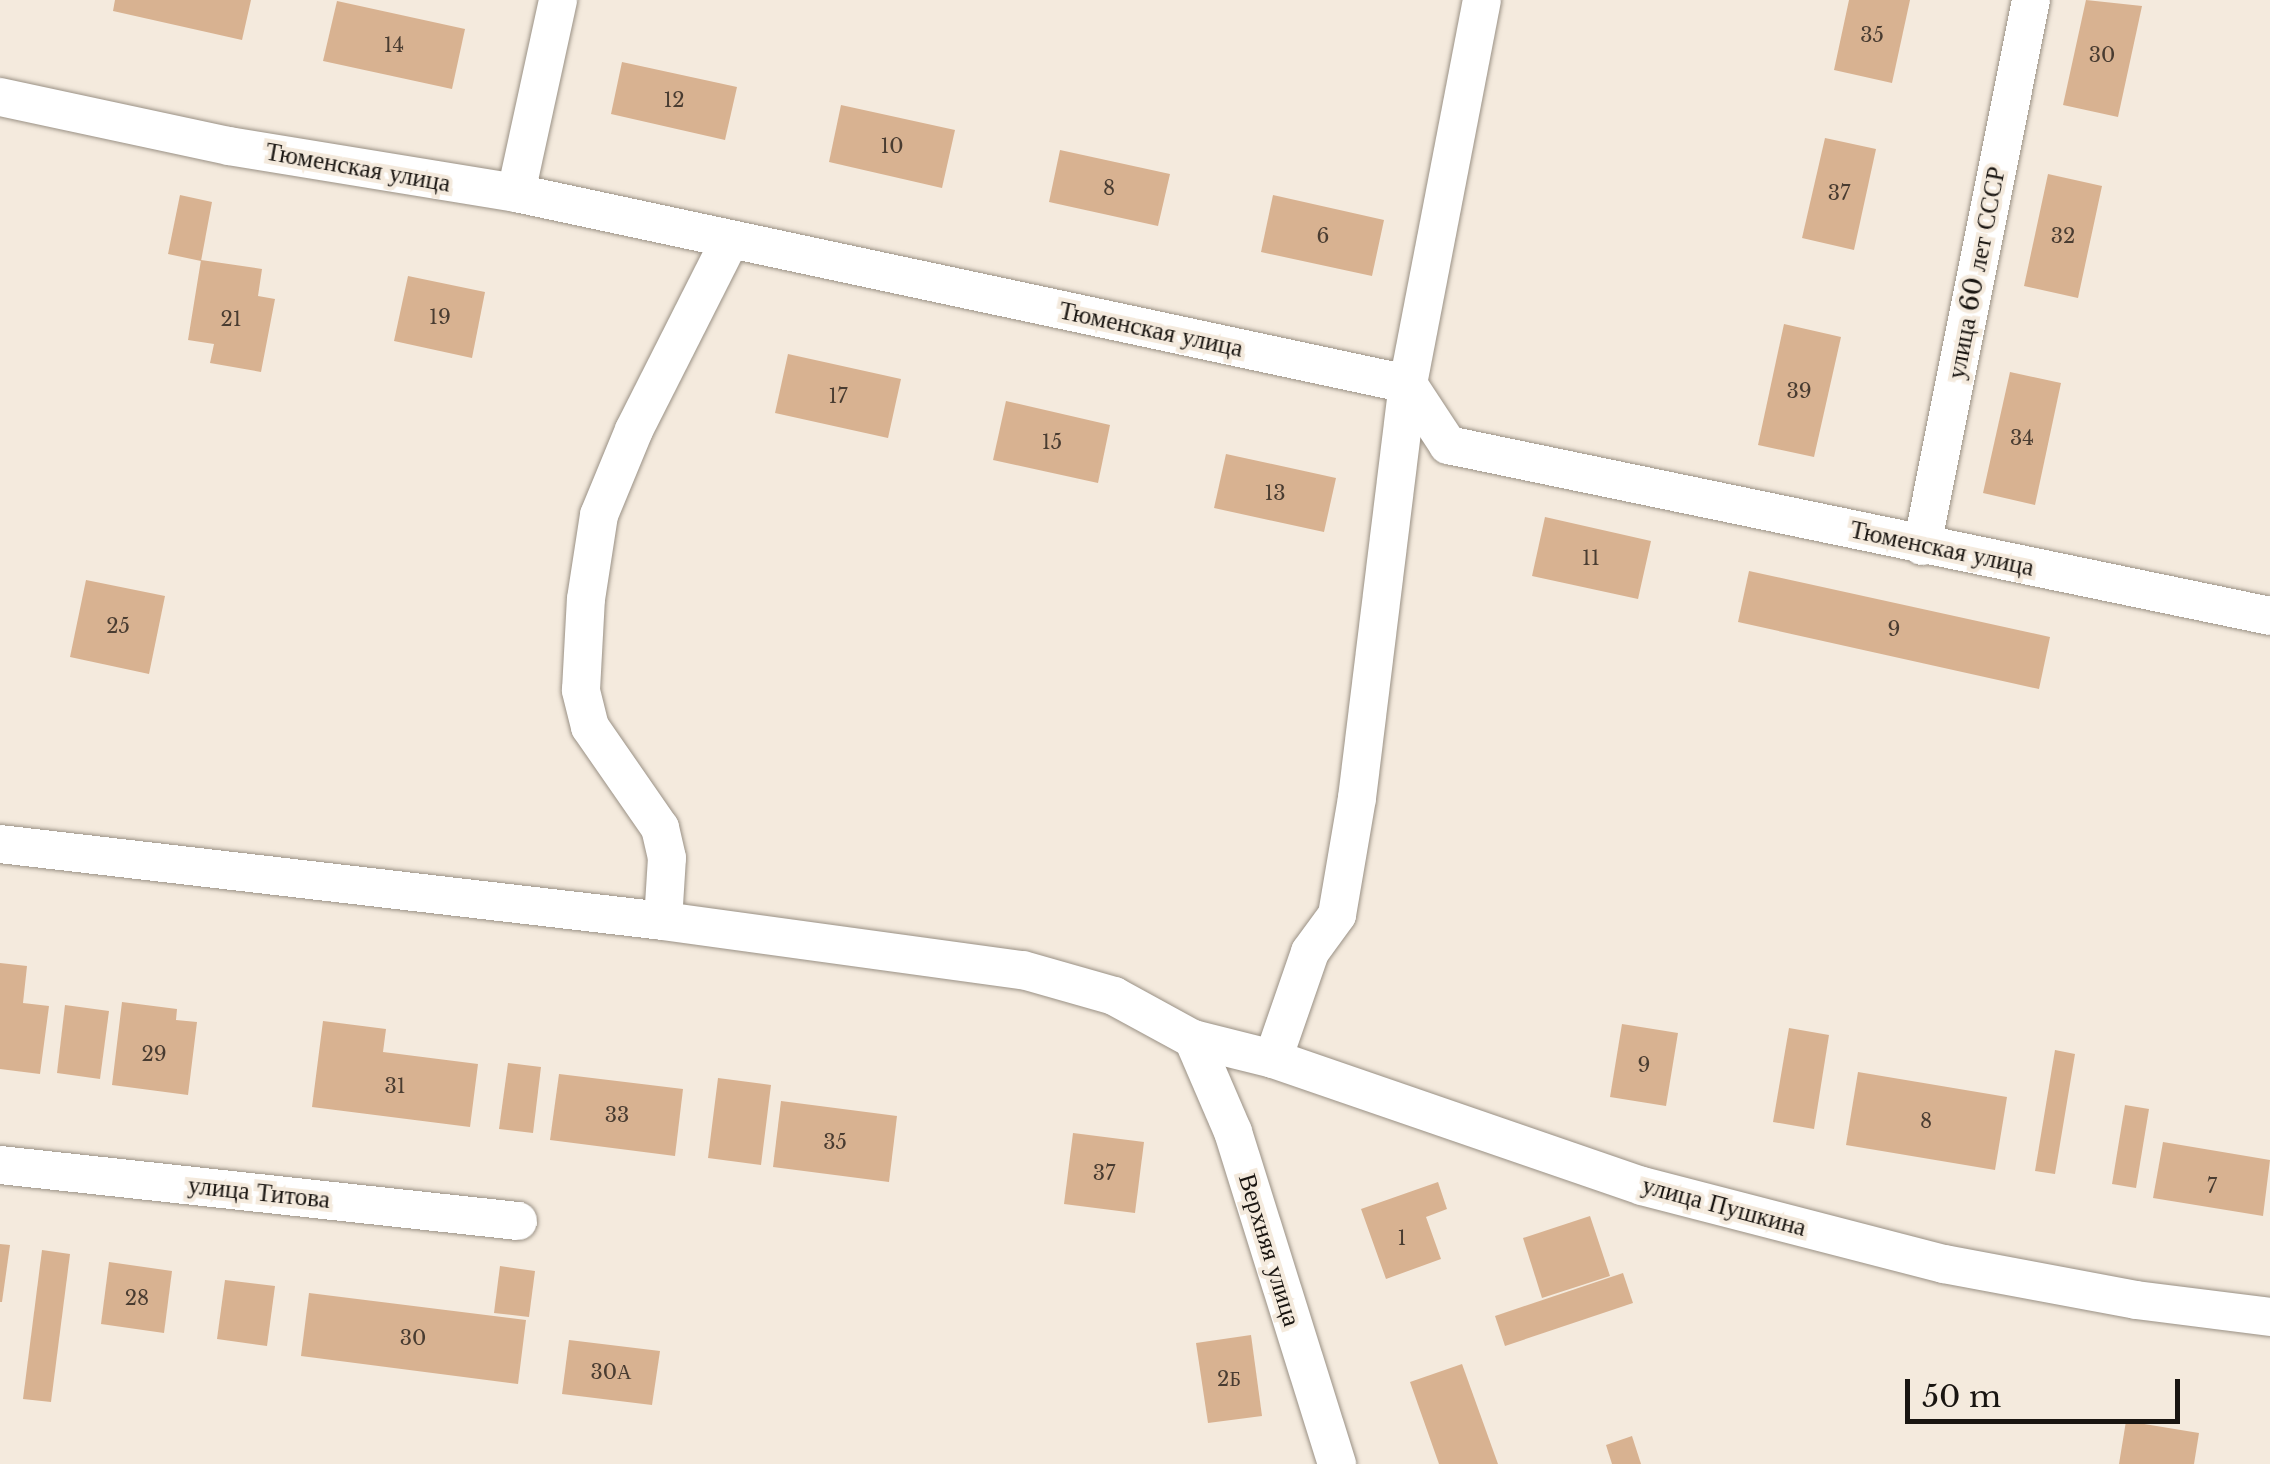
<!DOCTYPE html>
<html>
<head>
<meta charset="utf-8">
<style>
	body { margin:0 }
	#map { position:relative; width:2270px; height:1464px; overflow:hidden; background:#f4eadd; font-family:"Libre Baskerville",serif }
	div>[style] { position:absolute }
	.building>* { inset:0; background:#d8b291 }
	.roads { filter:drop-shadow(0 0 2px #9a9185) drop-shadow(0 0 2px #9a9185) }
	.minor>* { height:38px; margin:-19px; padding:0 19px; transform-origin:19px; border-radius:19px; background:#fff }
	span { translate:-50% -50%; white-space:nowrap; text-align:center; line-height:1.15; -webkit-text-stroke:8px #f4eadd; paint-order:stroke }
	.number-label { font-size:20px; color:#493c31 }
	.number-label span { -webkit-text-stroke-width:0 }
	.street-label { font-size:25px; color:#191511 }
	.scale { position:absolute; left:1905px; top:1379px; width:275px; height:45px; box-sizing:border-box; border:5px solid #191511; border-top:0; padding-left:12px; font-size:30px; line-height:35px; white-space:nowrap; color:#191511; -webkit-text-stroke:8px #f4eadd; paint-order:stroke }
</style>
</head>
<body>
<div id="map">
	<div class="building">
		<i style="clip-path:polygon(115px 0,251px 0,242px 40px,113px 11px)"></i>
		<i style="clip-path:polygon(1849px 0,1910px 0,1892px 83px,1834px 70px)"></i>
		<i style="clip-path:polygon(2086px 0,2142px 6px,2118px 117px,2063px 105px)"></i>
		<i style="clip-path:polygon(337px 1px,465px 29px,452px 89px,323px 61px)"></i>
		<i style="clip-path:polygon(622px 62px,737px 87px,725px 140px,611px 114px)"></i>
		<i style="clip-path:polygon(841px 105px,955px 130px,942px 188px,829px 162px)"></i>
		<i style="clip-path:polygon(1825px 138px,1876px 149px,1854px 250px,1802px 238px)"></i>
		<i style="clip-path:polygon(1060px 150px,1170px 174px,1158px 226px,1049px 202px)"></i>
		<i style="clip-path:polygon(2048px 174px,2102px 186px,2078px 298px,2024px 286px)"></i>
		<i style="clip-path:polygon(180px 195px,212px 202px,201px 261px,168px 254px)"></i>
		<i style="clip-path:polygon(1273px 195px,1384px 220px,1372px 276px,1261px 252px)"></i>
		<i style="clip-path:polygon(201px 260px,262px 269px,258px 296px,275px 299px,261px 372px,210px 363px,214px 344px,188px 340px)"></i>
		<i style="clip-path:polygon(408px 276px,485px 292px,472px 358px,394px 341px)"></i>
		<i style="clip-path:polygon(1784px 324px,1841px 337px,1814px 457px,1758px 445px)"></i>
		<i style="clip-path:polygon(788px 354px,901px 379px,888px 438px,775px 413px)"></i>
		<i style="clip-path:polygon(2010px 372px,2061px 383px,2035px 505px,1983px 493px)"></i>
		<i style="clip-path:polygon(1006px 401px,1110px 425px,1098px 483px,993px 460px)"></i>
		<i style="clip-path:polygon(1226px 454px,1336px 478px,1324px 532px,1214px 508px)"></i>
		<i style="clip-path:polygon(1545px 517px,1651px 541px,1638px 599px,1532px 576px)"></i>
		<i style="clip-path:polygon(1749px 571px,2050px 637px,2039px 689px,1738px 622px)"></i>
		<i style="clip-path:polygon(86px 580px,165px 596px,149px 674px,70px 657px)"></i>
		<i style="clip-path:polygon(0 963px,27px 966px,23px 1003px,49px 1006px,40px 1074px,0 1069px)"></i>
		<i style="clip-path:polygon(122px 1002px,177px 1009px,176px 1020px,197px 1022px,188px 1095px,112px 1085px)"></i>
		<i style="clip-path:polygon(65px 1005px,109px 1011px,100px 1079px,57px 1073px)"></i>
		<i style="clip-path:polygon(323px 1021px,386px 1029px,383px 1052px,478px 1064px,470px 1127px,312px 1107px)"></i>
		<i style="clip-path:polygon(1622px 1024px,1678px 1033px,1666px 1106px,1610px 1097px)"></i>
		<i style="clip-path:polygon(1789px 1028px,1829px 1035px,1814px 1129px,1773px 1122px)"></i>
		<i style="clip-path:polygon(2055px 1050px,2075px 1054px,2055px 1174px,2035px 1171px)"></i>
		<i style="clip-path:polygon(508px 1063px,541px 1067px,533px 1133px,499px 1129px)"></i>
		<i style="clip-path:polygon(1858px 1072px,2007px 1097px,1995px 1170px,1846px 1145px)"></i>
		<i style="clip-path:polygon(559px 1074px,683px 1089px,675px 1156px,550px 1140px)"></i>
		<i style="clip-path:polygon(718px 1078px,771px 1085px,761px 1165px,708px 1158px)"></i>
		<i style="clip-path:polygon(781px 1101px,897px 1116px,889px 1182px,773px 1167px)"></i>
		<i style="clip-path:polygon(2125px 1105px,2149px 1109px,2136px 1188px,2112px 1184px)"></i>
		<i style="clip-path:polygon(1073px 1133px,1144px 1142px,1135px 1213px,1064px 1204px)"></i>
		<i style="clip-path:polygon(2163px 1142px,2270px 1160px,2263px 1216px,2153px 1198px)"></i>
		<i style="clip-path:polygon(1438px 1182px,1447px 1209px,1426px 1217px,1441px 1259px,1386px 1279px,1361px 1209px)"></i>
		<i style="clip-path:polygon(1590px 1216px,1610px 1276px,1542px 1298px,1523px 1238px)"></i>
		<i style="clip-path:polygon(0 1244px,10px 1245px,2px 1302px,0 1302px)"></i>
		<i style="clip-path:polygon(42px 1250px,70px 1254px,51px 1402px,23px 1399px)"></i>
		<i style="clip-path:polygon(109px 1262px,172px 1271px,164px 1333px,101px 1324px)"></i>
		<i style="clip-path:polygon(500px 1266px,535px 1271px,529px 1317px,494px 1313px)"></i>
		<i style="clip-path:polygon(1623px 1273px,1633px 1303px,1505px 1346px,1495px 1316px)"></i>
		<i style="clip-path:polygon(225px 1280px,275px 1286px,267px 1346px,217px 1339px)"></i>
		<i style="clip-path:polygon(309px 1293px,526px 1320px,518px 1384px,301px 1356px)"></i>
		<i style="clip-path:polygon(1251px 1335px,1262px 1416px,1208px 1423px,1196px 1343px)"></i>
		<i style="clip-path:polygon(569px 1340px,660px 1351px,652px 1405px,562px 1394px)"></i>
		<i style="clip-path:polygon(1462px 1364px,1498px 1464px,1439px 1464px,1410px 1382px)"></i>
		<i style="clip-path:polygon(2126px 1421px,2199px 1433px,2194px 1464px,2119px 1464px)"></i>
		<i style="clip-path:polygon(1632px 1436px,1641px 1464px,1612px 1464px,1606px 1445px)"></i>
	</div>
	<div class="roads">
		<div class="minor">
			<i style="left:0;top:97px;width:234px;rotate:12.1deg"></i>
			<i style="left:229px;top:146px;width:291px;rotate:9.3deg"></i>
			<i style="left:516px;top:193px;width:912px;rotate:12.09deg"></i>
			<i style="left:1408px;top:384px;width:73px;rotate:56.7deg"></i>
			<i style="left:1448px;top:445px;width:840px;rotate:11.75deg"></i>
			<i style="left:516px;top:193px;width:198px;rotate:-77.7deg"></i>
			<i style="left:1922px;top:546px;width:557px;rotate:-78.71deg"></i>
			<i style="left:0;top:844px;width:667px;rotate:6.62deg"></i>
			<i style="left:663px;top:921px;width:363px;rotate:7.8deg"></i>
			<i style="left:1023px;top:970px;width:95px;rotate:15.9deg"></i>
			<i style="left:1114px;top:996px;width:90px;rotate:28.6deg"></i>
			<i style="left:1193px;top:1039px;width:82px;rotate:14deg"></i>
			<i style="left:1273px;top:1059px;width:390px;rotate:19deg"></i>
			<i style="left:1642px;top:1186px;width:312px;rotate:14.5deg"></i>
			<i style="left:1944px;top:1264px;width:195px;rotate:10.6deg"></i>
			<i style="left:2136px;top:1300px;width:135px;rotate:7.2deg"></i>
			<i style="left:663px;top:921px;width:63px;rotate:-86.4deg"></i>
			<i style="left:667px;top:858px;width:31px;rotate:-103deg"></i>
			<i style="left:660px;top:828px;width:123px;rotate:-124.7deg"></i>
			<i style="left:590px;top:727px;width:38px;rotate:-104deg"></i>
			<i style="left:581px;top:690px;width:91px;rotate:-86.9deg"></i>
			<i style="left:586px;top:599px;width:85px;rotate:-81.2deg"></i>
			<i style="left:599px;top:515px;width:92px;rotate:-67.6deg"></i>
			<i style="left:634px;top:430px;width:213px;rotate:-63.2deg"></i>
			<i style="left:1193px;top:1039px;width:101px;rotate:66.7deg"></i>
			<i style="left:1233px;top:1132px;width:348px;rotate:72.6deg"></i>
			<i style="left:1273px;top:1059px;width:113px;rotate:-70.9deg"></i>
			<i style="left:1310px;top:952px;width:46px;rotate:-53.9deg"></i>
			<i style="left:1337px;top:915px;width:119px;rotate:-80.3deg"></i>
			<i style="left:1357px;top:798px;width:417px;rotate:-83deg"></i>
			<i style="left:1408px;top:384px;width:391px;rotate:-79.1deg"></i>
			<i style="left:0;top:1165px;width:521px;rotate:6.17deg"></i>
		</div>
	</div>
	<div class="number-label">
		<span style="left:1872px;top:35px">35</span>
		<span style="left:394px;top:45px">14</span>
		<span style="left:2102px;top:55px">30</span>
		<span style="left:674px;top:100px">12</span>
		<span style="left:892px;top:146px">10</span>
		<span style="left:1109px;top:188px">8</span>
		<span style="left:1839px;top:193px">37</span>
		<span style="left:1323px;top:236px">6</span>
		<span style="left:2063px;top:236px">32</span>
		<span style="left:440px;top:317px">19</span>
		<span style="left:231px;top:319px">21</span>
		<span style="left:1799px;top:391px">39</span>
		<span style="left:838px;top:396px">17</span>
		<span style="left:2022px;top:438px">34</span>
		<span style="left:1052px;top:442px">15</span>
		<span style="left:1275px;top:493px">13</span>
		<span style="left:1591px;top:558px">11</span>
		<span style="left:118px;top:626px">25</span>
		<span style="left:1894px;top:629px">9</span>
		<span style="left:154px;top:1054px">29</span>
		<span style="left:1644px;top:1065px">9</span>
		<span style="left:395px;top:1086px">31</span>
		<span style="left:617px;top:1115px">33</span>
		<span style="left:1926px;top:1121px">8</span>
		<span style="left:835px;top:1142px">35</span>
		<span style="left:1104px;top:1173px">37</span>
		<span style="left:2212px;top:1186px">7</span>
		<span style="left:1402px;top:1238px">1</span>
		<span style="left:137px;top:1298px">28</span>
		<span style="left:413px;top:1338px">30</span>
		<span style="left:611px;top:1372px">30А</span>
		<span style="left:1229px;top:1379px">2Б</span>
	</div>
	<div class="street-label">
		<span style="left:358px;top:168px;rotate:10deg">Тюменская улица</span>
		<span style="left:1977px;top:273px;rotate:-79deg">улица 60 лет СССР</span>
		<span style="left:1151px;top:330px;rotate:12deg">Тюменская улица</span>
		<span style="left:1942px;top:549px;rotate:12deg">Тюменская улица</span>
		<span style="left:259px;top:1193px;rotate:6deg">улица Титова</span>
		<span style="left:1724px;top:1207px;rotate:15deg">улица Пушкина</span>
		<span style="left:1269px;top:1250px;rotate:73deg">Верхняя улица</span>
	</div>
	<div class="scale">50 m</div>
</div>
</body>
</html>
